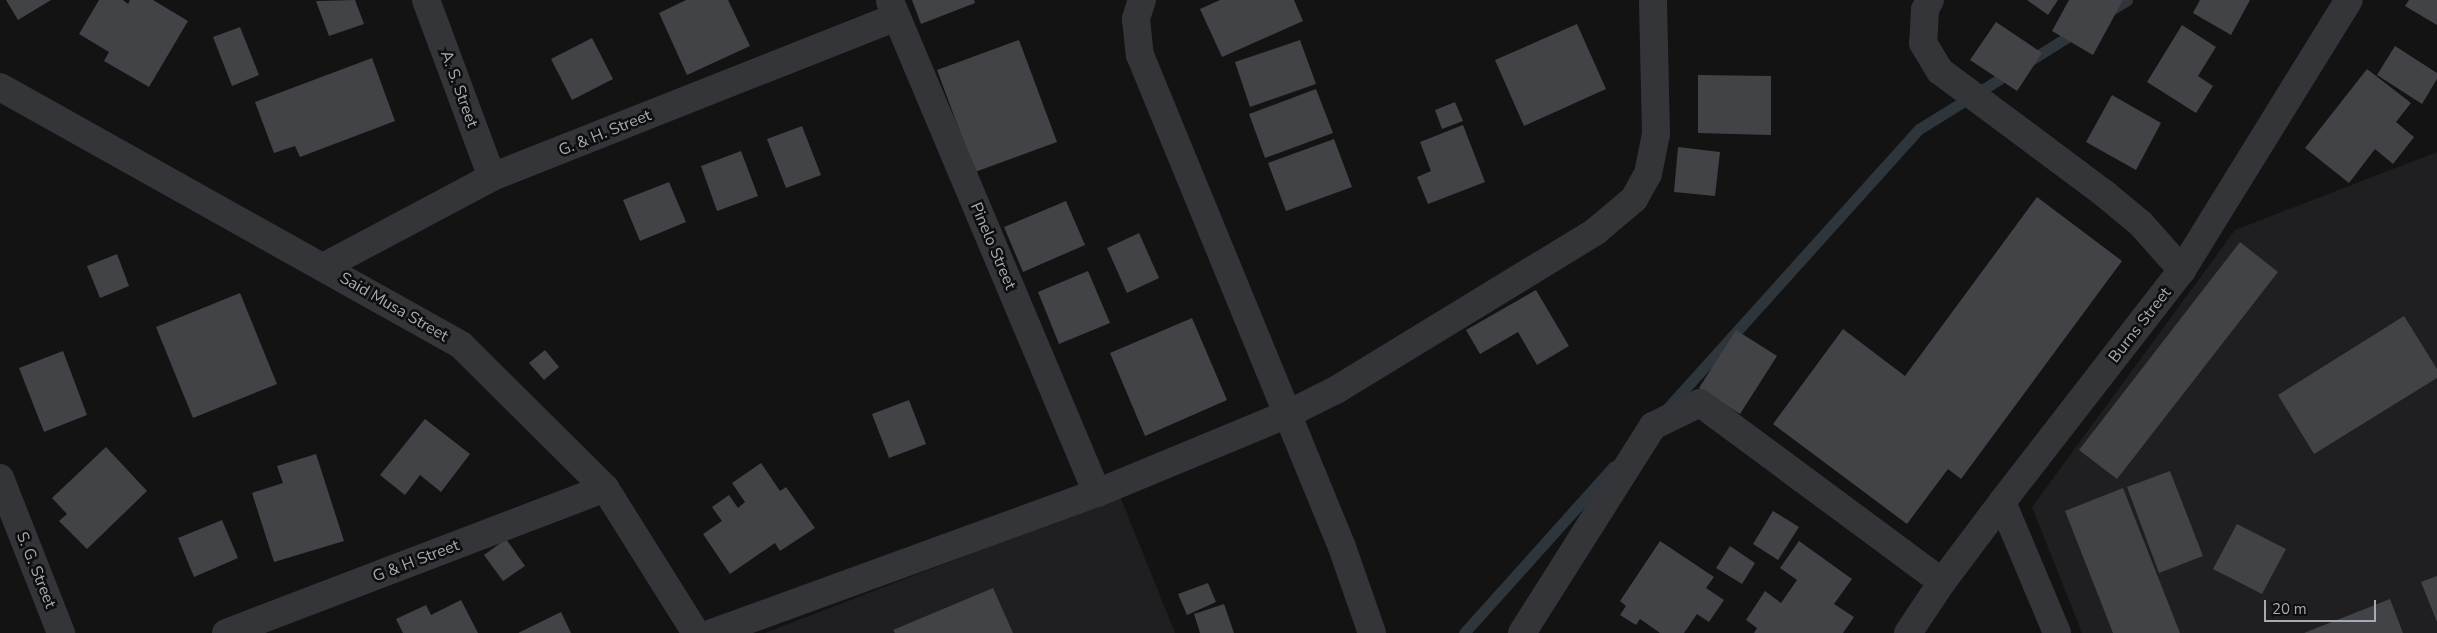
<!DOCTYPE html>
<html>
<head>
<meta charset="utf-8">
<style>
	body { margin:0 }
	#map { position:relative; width:2437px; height:633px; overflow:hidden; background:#131314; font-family:"Nunito Sans",sans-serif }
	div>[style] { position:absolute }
	.built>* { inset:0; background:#1f1f21 }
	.stream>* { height:11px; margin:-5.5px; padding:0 5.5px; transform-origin:5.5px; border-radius:5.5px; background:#2e353b }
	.building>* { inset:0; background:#424347 }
	.street>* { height:28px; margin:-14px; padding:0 14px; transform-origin:14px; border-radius:14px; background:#343539 }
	span { translate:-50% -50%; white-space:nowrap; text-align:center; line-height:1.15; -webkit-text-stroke:5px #0e0e0f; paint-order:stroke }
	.street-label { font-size:16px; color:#a6aab3 }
	.scale { position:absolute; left:2264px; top:600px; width:112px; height:22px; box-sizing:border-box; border:2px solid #a6aab3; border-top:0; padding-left:6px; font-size:15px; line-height:18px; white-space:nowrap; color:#a6aab3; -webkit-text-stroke:4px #0e0e0f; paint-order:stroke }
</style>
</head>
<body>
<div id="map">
	<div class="built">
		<i style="clip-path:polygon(2437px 152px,2437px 633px,2082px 633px,2032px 507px,2235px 230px)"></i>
		<i style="clip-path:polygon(1120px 496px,1175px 633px,765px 633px)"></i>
	</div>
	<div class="stream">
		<i style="left:2109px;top:11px;width:21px;rotate:-31deg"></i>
		<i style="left:2029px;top:61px;width:57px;rotate:-32deg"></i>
		<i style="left:1664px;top:412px;width:381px;rotate:-48deg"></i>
		<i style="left:1919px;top:129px;width:108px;rotate:-31.8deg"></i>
		<i style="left:1464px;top:633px;width:224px;rotate:-48.1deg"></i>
	</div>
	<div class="building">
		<i style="clip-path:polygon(6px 0,51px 0,18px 20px)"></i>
		<i style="clip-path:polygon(99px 0,123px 0,128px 4px,130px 0,153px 0,188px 21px,149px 87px,104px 61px,109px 52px,79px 34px)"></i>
		<i style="clip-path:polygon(355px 0,364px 24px,329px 36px,316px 1px)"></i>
		<i style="clip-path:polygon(686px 0,728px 0,750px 46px,687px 75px,659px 13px)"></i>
		<i style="clip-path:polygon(912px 0,974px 0,975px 3px,921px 24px)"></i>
		<i style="clip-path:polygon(1220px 0,1294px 0,1303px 21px,1222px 57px,1200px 9px)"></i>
		<i style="clip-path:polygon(2027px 0,2058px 0,2048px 15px)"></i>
		<i style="clip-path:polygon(2069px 0,2123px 0,2093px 55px,2052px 31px)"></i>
		<i style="clip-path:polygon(2200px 0,2250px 0,2231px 35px,2193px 13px)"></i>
		<i style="clip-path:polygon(2409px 0,2437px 0,2437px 25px,2405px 6px)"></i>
		<i style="clip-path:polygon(1996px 22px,2042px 53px,2017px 91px,1970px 60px)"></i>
		<i style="clip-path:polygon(1577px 24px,1606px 89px,1524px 126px,1495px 60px)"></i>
		<i style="clip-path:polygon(2182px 25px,2216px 47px,2198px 76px,2213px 86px,2196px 113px,2147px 82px)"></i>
		<i style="clip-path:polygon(240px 27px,259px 75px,232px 86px,213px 37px)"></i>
		<i style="clip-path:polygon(592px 38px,613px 79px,572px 100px,551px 59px)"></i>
		<i style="clip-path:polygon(1019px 40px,1057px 142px,975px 172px,937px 70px)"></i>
		<i style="clip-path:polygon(1300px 40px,1316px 84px,1250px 107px,1235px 62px)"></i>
		<i style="clip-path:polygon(2395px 46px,2437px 73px,2437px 79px,2422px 104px,2377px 75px)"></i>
		<i style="clip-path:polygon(372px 58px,395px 121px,300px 157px,295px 146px,274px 153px,255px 102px)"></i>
		<i style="clip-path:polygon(2367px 69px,2411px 103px,2396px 122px,2414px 137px,2393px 164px,2375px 149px,2349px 183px,2305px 148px)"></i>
		<i style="clip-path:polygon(1698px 75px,1771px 76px,1771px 135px,1698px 133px)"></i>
		<i style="clip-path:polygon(1316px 89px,1333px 133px,1265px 158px,1249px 114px)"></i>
		<i style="clip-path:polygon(2112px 95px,2161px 123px,2136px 170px,2086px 142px)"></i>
		<i style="clip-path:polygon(1455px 102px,1463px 121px,1442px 129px,1435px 110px)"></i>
		<i style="clip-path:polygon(1463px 125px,1485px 182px,1428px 204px,1417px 177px,1431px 171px,1420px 142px)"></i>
		<i style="clip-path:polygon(802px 126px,821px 175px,786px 188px,767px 139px)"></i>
		<i style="clip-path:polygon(1334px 139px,1352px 187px,1286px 211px,1268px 163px)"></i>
		<i style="clip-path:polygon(1678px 147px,1720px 152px,1715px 196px,1674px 192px)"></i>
		<i style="clip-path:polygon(741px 151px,758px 196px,717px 211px,701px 166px)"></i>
		<i style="clip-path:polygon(669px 182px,686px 222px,640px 241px,623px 200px)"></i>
		<i style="clip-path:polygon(2037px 197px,2122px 261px,1961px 479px,1948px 469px,1907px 524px,1773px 424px,1843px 329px,1905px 376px)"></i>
		<i style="clip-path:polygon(1066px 201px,1085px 245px,1023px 272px,1004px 227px)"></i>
		<i style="clip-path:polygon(1139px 233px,1159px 278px,1127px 293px,1107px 248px)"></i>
		<i style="clip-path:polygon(2240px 242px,2278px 272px,2117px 479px,2079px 450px)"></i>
		<i style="clip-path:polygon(117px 254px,129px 286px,100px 298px,87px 266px)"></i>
		<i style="clip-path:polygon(1088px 271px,1110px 323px,1059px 344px,1038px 292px)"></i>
		<i style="clip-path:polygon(1536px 290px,1569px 346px,1537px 365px,1518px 332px,1480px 354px,1466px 330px)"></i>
		<i style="clip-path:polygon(240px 293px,277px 384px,193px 418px,156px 327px)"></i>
		<i style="clip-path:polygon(2404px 316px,2437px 369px,2437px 378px,2314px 454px,2278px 395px)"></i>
		<i style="clip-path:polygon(1192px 318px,1227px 400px,1145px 436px,1110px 353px)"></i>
		<i style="clip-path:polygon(1736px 330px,1777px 356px,1740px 414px,1699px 388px)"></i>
		<i style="clip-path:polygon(545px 350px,559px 367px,544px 380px,529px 363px)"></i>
		<i style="clip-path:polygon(63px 351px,87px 415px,44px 432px,19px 368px)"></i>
		<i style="clip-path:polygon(909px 400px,926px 444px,889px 458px,872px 414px)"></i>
		<i style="clip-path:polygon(425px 419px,470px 454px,441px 492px,420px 475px,405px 495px,380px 475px)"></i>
		<i style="clip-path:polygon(106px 447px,147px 491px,87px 549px,59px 521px,67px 514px,52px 498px)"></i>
		<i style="clip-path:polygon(316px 454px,344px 541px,274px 562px,252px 493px,283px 483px,277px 466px)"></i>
		<i style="clip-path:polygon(761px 463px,780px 491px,786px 487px,815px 528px,780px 551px,775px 543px,730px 574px,703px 534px,722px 521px,712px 507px,729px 495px,738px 508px,745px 502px,732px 483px)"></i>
		<i style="clip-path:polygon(2170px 471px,2203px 556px,2159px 573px,2127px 487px)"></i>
		<i style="clip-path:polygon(2123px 488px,2180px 633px,2113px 633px,2065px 511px)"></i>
		<i style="clip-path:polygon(1773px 511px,1799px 527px,1778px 560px,1753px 544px)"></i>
		<i style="clip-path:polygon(222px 520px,238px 558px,194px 577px,178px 538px)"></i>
		<i style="clip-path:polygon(2237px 524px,2286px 549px,2262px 594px,2213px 569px)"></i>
		<i style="clip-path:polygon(506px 539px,525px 566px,503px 581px,484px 555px)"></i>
		<i style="clip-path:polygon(1660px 541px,1714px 577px,1706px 588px,1724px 600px,1709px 622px,1697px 614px,1684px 633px,1660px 633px,1640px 619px,1636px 625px,1620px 615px,1626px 606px,1620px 601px)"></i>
		<i style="clip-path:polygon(1799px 541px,1852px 579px,1834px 604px,1854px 617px,1843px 633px,1754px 633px,1757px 628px,1746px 620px,1765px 591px,1781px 603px,1797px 580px,1780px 568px)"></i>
		<i style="clip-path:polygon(1730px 546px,1755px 563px,1742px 584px,1716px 568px)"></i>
		<i style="clip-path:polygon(2437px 576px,2437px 622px,2421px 582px)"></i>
		<i style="clip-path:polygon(1208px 583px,1216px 602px,1187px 615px,1178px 594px)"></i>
		<i style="clip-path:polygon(993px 588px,1013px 633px,895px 633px,893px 630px)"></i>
		<i style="clip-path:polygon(2390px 599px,2403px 633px,2304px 633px)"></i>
		<i style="clip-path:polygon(461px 600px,478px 633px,403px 633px,396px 619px,426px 605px,431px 615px)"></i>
		<i style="clip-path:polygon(1224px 604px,1234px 633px,1200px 633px,1194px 614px)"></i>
		<i style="clip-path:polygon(561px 612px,571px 633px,518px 633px)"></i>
	</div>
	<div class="street">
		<i style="left:426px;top:0;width:189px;rotate:69.6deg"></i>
		<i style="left:1142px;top:0;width:20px;rotate:108deg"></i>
		<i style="left:1136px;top:19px;width:36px;rotate:84deg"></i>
		<i style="left:1140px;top:55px;width:532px;rotate:67.68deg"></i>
		<i style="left:1342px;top:547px;width:91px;rotate:70.8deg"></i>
		<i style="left:1930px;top:0;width:11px;rotate:117deg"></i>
		<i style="left:1925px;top:10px;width:33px;rotate:93deg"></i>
		<i style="left:1923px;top:43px;width:33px;rotate:59deg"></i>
		<i style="left:1940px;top:71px;width:206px;rotate:36.7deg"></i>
		<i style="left:2105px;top:194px;width:47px;rotate:39.8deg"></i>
		<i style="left:2141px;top:224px;width:62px;rotate:48.3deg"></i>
		<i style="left:890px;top:1px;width:534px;rotate:67.18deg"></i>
		<i style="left:0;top:87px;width:528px;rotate:29.23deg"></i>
		<i style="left:461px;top:345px;width:203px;rotate:44.8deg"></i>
		<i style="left:605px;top:488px;width:171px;rotate:57.9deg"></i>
		<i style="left:323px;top:267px;width:191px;rotate:-28deg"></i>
		<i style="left:492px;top:177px;width:435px;rotate:-21.6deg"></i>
		<i style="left:0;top:478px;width:167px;rotate:68.5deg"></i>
		<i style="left:2002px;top:502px;width:142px;rotate:67.2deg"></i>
		<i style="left:226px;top:633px;width:406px;rotate:-20.9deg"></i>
		<i style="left:712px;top:633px;width:410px;rotate:-20deg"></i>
		<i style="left:1097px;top:493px;width:207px;rotate:-22.5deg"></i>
		<i style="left:1288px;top:414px;width:54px;rotate:-26.6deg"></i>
		<i style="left:1336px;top:390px;width:305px;rotate:-31.4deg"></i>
		<i style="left:1596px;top:231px;width:50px;rotate:-40.1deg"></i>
		<i style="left:1634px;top:199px;width:29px;rotate:-61deg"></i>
		<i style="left:1648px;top:174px;width:41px;rotate:-78.7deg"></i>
		<i style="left:1656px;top:134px;width:134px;rotate:-91.3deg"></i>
		<i style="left:1522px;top:633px;width:245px;rotate:-57.7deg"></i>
		<i style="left:1653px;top:426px;width:52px;rotate:-26.1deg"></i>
		<i style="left:1700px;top:403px;width:301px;rotate:36.5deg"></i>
		<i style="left:1908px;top:633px;width:61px;rotate:-56.3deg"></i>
		<i style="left:1942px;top:582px;width:100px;rotate:-53.1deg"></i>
		<i style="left:2002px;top:502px;width:294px;rotate:-52.2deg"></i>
		<i style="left:2182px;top:270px;width:317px;rotate:-58.3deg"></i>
	</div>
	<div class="street-label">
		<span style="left:459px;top:89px;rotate:70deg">A. S. Street</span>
		<span style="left:605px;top:133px;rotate:-22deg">G. &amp; H. Street</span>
		<span style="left:993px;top:246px;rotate:67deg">Pinelo Street</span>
		<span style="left:394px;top:307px;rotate:30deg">Said Musa Street</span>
		<span style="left:2140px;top:325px;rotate:-52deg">Burns Street</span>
		<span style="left:416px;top:561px;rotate:-21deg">G &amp; H Street</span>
		<span style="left:36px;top:570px;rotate:68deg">S. G. Street</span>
	</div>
	<div class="scale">20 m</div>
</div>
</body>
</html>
